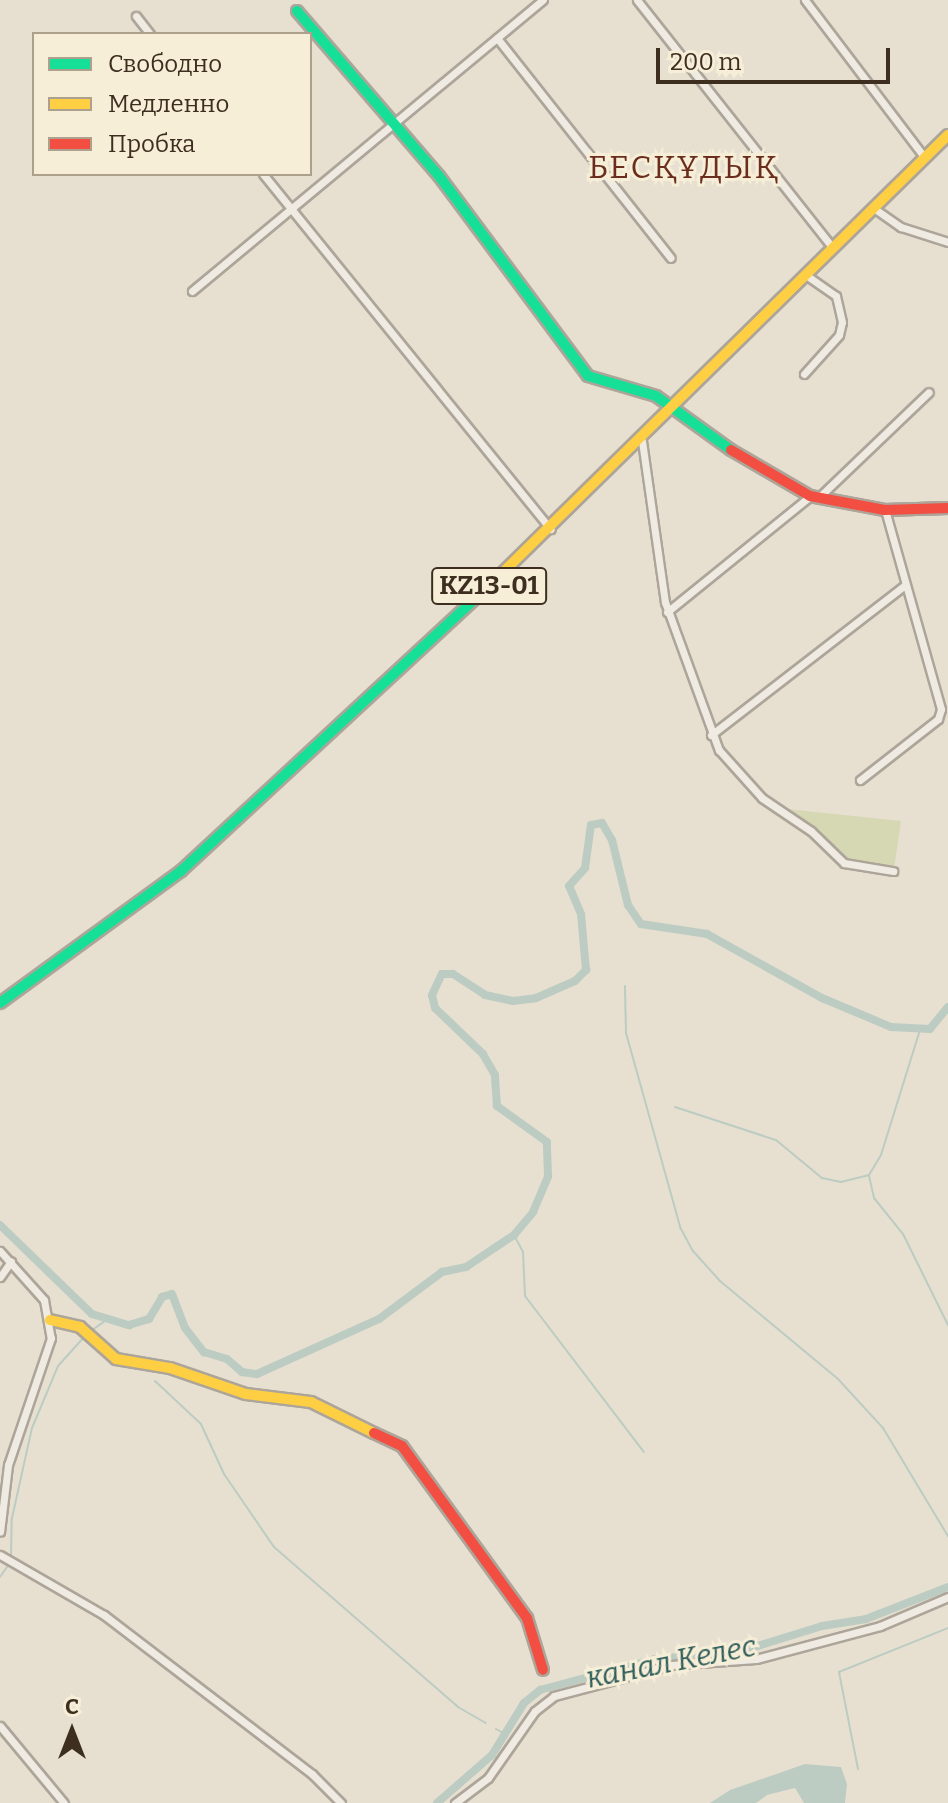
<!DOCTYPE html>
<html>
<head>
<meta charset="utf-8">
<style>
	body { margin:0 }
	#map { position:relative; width:948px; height:1803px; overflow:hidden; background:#e7e0d1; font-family:Bitter,serif }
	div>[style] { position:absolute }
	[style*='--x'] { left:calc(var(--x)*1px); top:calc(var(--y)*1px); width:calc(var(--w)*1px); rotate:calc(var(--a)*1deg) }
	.green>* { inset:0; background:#d6d7b3 }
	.water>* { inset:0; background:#bcccc2 }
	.stream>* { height:2px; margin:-1px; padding:0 1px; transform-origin:1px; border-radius:1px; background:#bcccc2 }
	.canal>* { height:8px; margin:-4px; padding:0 4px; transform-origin:4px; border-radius:4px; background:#bcccc2 }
	.roads { filter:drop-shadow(2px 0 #ada599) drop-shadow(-2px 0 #ada599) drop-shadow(0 2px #ada599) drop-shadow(0 -2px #ada599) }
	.street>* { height:7px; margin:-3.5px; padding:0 3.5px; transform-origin:3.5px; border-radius:3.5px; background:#efebe3 }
	.fast>* { height:10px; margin:-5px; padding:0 5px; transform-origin:5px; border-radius:5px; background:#16e098 }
	.slow>* { height:10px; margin:-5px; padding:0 5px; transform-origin:5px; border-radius:5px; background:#ffcf43 }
	.jam>* { height:10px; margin:-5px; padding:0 5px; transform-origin:5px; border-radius:5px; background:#f24e42 }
	span { translate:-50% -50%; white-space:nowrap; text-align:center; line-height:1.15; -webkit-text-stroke:6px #f7eed8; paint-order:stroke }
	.shield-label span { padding:2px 6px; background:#f7eed8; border:2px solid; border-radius:6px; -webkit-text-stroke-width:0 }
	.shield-label { font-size:26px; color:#3d2e20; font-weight:700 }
	.water-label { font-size:30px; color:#2f5d5a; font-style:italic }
	.quarter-label { font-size:32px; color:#6b2e1e; letter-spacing:2px }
	.legend { position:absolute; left:32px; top:32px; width:280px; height:144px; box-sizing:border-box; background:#f7eed8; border:2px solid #ada18e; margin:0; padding:10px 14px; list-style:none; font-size:24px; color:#3d2e20 }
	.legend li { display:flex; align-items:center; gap:16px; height:40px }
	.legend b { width:40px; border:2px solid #ada18e }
	.north { position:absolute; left:32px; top:1691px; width:80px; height:80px; -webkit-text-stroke:6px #f7eed8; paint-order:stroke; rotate:0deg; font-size:22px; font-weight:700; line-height:32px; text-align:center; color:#3d2e20 }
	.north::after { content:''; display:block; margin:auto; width:28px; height:36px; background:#3d2e20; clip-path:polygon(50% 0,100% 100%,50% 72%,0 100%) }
	.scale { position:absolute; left:656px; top:48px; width:234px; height:36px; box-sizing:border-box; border:4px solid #3d2e20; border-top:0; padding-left:10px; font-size:24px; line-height:28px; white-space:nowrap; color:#3d2e20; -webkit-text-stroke:6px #f7eed8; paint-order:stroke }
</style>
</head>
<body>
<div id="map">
	<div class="green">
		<i style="clip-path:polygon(787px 809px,901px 821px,894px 869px,840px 858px)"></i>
	</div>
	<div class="water">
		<i style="clip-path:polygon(805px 1764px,841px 1767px,847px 1784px,845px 1803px,804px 1803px,795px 1788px,767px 1795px,756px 1803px,710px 1803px,730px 1790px)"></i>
	</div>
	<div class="stream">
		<i style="--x:625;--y:986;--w:47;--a:88.8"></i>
		<i style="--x:626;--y:1033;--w:201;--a:74.4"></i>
		<i style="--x:680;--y:1227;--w:27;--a:62"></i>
		<i style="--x:693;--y:1251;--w:40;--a:48"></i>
		<i style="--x:720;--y:1281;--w:153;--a:39.7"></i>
		<i style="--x:838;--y:1379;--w:67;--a:47.4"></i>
		<i style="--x:883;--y:1428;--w:126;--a:59"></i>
		<i style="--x:675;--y:1107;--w:106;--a:18.1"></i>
		<i style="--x:776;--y:1140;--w:60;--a:39.6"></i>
		<i style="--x:822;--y:1178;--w:19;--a:12"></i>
		<i style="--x:841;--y:1182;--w:29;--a:-14"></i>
		<i style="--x:869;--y:1175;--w:23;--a:-59"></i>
		<i style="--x:881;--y:1155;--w:131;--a:-72.7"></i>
		<i style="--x:869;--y:1176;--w:23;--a:77"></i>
		<i style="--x:874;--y:1198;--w:46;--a:51.1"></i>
		<i style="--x:903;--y:1234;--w:102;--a:63.7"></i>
		<i style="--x:514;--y:1235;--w:19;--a:62"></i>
		<i style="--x:523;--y:1252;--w:44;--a:87.4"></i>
		<i style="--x:525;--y:1296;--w:196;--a:52.7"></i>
		<i style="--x:91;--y:1331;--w:19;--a:-36"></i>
		<i style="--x:155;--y:1381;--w:63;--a:43.1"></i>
		<i style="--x:201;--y:1424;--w:55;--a:65.3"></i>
		<i style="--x:224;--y:1474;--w:88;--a:55.6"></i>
		<i style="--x:274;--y:1547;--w:244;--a:41"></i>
		<i style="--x:458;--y:1707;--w:32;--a:30"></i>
		<i style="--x:11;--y:1557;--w:39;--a:-89"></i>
		<i style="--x:12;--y:1518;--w:92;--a:-77.5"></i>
		<i style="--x:32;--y:1428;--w:67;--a:-67.2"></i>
		<i style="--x:58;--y:1366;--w:38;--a:-48"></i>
		<i style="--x:0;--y:1577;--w:16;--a:-55"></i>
		<i style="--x:496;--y:1729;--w:10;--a:29"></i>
		<i style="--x:858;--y:1769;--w:99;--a:-101.1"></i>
		<i style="--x:839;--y:1672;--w:118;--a:-22"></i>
	</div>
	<div class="canal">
		<i style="--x:0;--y:1225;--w:128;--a:44.1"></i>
		<i style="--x:92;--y:1314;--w:39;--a:17"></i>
		<i style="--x:129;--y:1325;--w:21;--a:-17"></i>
		<i style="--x:149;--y:1319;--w:26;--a:-59"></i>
		<i style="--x:162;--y:1297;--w:10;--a:-17"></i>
		<i style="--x:172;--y:1294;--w:36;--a:69"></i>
		<i style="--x:185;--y:1328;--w:31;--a:52"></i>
		<i style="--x:204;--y:1352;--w:24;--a:17"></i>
		<i style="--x:227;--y:1359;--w:20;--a:41"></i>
		<i style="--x:242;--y:1372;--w:15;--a:8"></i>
		<i style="--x:257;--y:1374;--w:134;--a:-24.3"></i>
		<i style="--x:379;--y:1319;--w:79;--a:-36.7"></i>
		<i style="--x:442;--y:1272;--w:25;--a:-12"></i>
		<i style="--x:466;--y:1267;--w:58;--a:-33.7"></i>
		<i style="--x:514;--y:1235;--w:30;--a:-50"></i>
		<i style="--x:533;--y:1212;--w:39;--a:-67"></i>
		<i style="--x:548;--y:1176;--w:34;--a:-92"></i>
		<i style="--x:547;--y:1142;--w:62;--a:-144.2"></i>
		<i style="--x:497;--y:1106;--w:31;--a:-94"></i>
		<i style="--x:495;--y:1075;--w:24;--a:-120"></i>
		<i style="--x:483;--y:1054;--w:66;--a:-136.2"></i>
		<i style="--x:435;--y:1008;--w:13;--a:-103"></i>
		<i style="--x:432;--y:995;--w:23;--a:-65"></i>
		<i style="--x:442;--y:974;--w:11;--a:0"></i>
		<i style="--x:453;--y:974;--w:38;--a:33"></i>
		<i style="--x:485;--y:995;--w:29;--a:12"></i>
		<i style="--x:513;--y:1001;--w:23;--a:-7"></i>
		<i style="--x:536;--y:998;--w:43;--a:-23.6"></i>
		<i style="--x:575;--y:981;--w:16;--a:-45"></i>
		<i style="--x:586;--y:970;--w:56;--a:-95.1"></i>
		<i style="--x:581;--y:914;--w:30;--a:-113"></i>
		<i style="--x:569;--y:886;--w:24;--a:-48"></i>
		<i style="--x:585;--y:868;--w:43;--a:-82.1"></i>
		<i style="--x:591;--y:825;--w:11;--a:-10"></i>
		<i style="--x:602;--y:823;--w:20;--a:60"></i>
		<i style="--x:612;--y:840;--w:67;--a:76.2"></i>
		<i style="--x:628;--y:905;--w:23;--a:56"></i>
		<i style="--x:641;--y:924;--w:67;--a:8.6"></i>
		<i style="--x:707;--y:934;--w:132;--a:29.1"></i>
		<i style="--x:822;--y:998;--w:75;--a:22.8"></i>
		<i style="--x:891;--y:1027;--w:39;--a:3"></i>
		<i style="--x:930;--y:1029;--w:28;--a:-51"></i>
		<i style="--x:437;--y:1803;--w:73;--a:-41.1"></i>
		<i style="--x:492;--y:1755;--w:61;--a:-58.4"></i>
		<i style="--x:524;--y:1703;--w:21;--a:-39"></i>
		<i style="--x:540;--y:1690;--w:119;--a:-15.1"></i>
		<i style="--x:655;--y:1659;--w:83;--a:-4.8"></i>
		<i style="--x:738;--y:1652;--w:88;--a:-17.2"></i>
		<i style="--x:822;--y:1626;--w:45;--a:-9"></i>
		<i style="--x:866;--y:1619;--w:88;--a:-21.3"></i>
	</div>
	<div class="roads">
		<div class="street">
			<i style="--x:637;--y:0;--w:316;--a:51.7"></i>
			<i style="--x:805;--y:0;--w:197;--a:52.8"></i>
			<i style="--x:136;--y:16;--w:23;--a:52"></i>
			<i style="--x:497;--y:38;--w:280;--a:51.7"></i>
			<i style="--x:263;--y:174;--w:457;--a:51"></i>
			<i style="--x:875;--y:209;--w:32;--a:35"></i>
			<i style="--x:901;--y:227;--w:49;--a:17.7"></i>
			<i style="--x:192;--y:291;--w:456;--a:-39.7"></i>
			<i style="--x:804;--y:374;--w:52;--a:-48.1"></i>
			<i style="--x:839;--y:335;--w:13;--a:-77"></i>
			<i style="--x:842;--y:322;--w:27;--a:-103"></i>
			<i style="--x:836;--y:296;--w:37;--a:-145"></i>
			<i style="--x:642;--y:441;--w:163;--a:81.9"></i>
			<i style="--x:665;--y:602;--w:158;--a:70"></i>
			<i style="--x:719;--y:750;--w:64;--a:48.1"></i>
			<i style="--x:762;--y:798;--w:59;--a:34"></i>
			<i style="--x:811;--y:831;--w:46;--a:44.1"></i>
			<i style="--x:844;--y:863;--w:50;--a:9.3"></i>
			<i style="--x:818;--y:498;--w:153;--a:-43.7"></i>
			<i style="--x:667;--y:612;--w:184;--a:-39"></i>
			<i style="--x:711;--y:735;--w:244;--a:-37.7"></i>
			<i style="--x:860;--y:780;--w:99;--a:-38"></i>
			<i style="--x:938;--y:719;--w:10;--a:-73"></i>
			<i style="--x:941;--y:709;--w:207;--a:-105.7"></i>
			<i style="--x:0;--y:1251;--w:66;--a:48.1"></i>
			<i style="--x:44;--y:1300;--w:39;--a:80"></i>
			<i style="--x:51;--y:1338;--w:134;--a:108.7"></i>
			<i style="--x:8;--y:1465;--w:67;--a:96.8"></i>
			<i style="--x:0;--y:1277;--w:19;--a:-55"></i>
			<i style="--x:0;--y:1555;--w:120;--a:30"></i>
			<i style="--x:104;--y:1615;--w:262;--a:37.4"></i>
			<i style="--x:312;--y:1774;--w:41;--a:45"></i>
			<i style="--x:0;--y:1726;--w:100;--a:50.3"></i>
			<i style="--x:455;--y:1803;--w:41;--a:-37.1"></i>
			<i style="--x:488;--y:1778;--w:82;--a:-55"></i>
			<i style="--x:535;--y:1711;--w:24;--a:-38"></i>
			<i style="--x:554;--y:1696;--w:121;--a:-14.8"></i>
			<i style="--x:671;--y:1665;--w:85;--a:-4"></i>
			<i style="--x:756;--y:1659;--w:128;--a:-14.9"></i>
			<i style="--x:880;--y:1626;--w:74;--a:-23.1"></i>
		</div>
		<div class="fast">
			<i style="--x:297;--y:11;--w:218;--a:49.3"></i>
			<i style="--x:439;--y:176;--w:249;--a:53.3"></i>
			<i style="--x:588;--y:376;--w:71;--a:16.4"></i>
			<i style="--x:656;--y:396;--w:92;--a:35.8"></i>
			<i style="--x:0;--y:1003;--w:224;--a:-36.1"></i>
			<i style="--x:181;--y:871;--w:425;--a:-42.8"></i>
		</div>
		<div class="slow">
			<i style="--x:493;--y:582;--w:638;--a:-44.49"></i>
			<i style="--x:50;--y:1320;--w:31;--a:13"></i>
			<i style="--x:80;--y:1327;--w:48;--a:41.6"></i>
			<i style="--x:116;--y:1359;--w:55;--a:9.5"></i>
			<i style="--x:170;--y:1368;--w:80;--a:18.9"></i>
			<i style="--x:246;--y:1394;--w:65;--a:7"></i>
			<i style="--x:311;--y:1402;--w:70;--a:26.2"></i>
		</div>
		<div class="jam">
			<i style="--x:731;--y:450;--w:91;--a:30.2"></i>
			<i style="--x:810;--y:496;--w:76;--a:10.6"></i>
			<i style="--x:885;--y:510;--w:63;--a:-1.8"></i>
			<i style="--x:374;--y:1433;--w:31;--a:25"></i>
			<i style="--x:402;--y:1446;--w:213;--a:54"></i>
			<i style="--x:527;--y:1618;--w:54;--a:72.9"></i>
		</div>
	</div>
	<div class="shield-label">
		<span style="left:489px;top:586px">KZ13-01</span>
	</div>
	<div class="water-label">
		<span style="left:671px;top:1662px;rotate:-11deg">канал Келес</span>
	</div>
	<div class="quarter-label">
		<span style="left:684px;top:167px">БЕСҚҰДЫҚ</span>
	</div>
	<ul class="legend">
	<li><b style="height:10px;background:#16e098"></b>Свободно</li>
	<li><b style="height:10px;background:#ffcf43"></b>Медленно</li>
	<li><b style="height:10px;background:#f24e42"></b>Пробка</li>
	</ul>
	<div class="north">С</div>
	<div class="scale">200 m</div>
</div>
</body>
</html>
